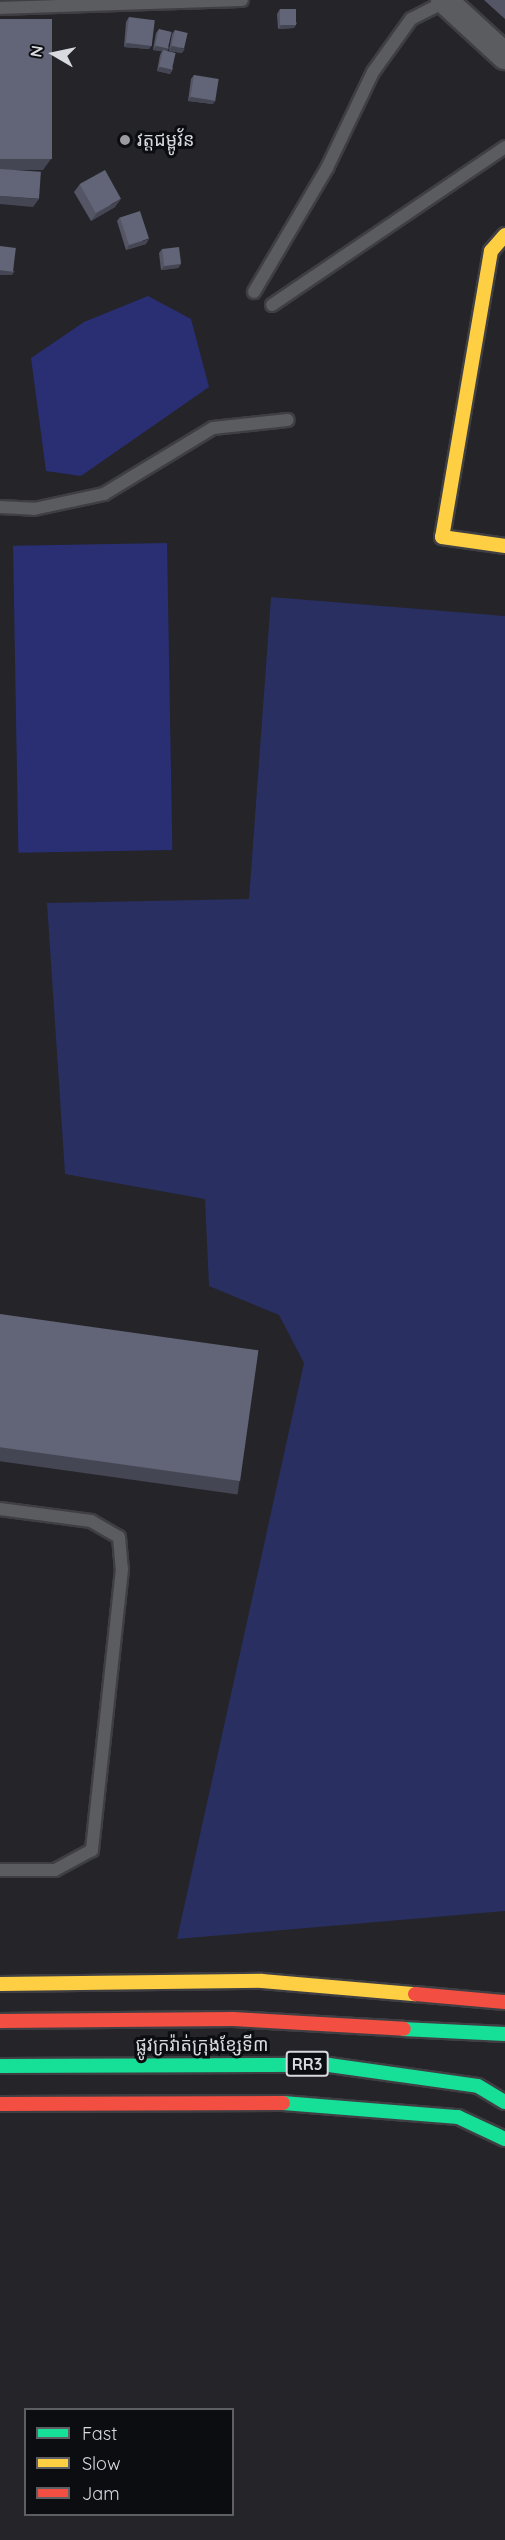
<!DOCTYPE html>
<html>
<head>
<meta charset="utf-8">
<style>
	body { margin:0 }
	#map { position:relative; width:505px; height:2540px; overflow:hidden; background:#242429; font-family:Quicksand,"Noto Sans Khmer",sans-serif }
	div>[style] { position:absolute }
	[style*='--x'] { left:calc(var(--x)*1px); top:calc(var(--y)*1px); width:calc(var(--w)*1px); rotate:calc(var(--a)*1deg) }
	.green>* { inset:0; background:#292f60 }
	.water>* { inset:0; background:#292f72; transform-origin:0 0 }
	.roads { filter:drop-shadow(2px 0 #3f3f43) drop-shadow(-2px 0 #3f3f43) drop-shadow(0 2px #3f3f43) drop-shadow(0 -2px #3f3f43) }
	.lane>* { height:12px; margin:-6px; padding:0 6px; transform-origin:6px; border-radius:6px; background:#5b5c60 }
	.street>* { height:26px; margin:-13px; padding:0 13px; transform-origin:13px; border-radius:13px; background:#5b5c60 }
	.fast>* { height:14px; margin:-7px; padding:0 7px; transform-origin:7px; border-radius:7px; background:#16e098 }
	.slow>* { height:14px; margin:-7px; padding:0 7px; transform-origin:7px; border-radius:7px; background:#ffcf43 }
	.jam>* { height:14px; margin:-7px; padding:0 7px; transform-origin:7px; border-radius:7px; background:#f24e42 }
	.wall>* { inset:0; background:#545666 }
	.shaded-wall>* { inset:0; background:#454653; transform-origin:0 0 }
	.building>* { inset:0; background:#626477; transform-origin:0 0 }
	.dots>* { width:16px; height:16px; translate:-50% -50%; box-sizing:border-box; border:3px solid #0c0d10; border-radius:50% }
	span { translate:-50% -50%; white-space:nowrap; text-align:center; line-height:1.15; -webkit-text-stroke:6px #0c0d10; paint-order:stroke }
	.shield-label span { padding:2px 4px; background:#0c0d10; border:2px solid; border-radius:4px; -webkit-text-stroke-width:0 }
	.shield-label { font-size:16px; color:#d9dae0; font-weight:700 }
	.poi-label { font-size:18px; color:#d9dae0 }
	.left { translate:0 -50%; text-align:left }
	.street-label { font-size:18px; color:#d9dae0 }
	.legend { position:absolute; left:24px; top:2408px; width:210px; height:108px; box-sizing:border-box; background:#0c0d10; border:2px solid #5e5f63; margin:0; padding:8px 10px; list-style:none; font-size:18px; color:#d9dae0 }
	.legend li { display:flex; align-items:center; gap:12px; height:30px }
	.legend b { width:30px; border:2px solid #5e5f63 }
	.north { position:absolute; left:24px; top:24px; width:60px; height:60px; -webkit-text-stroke:4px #0c0d10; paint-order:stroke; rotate:279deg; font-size:16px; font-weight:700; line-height:24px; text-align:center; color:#d9dae0 }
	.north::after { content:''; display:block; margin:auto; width:21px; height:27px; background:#d9dae0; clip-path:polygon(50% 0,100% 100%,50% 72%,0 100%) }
</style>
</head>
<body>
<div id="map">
	<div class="green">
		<i style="clip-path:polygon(271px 597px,505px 616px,505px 1911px,177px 1939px,304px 1363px,279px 1315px,209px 1286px,205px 1199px,65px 1174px,47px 903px,249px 899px)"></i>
	</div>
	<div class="water">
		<i style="clip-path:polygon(148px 296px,191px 319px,209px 387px,81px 476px,46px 471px,31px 358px,84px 322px)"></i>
		<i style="left:167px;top:543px;width:307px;height:154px;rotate:89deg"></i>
	</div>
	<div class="roads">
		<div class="lane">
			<i style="--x:0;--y:8;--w:242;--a:-1.9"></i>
			<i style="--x:254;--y:292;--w:144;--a:-59.5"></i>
			<i style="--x:327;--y:168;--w:106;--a:-64.4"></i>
			<i style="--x:373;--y:72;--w:65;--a:-54.4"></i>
			<i style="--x:411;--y:19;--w:35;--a:-27"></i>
			<i style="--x:272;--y:305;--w:282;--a:-34.1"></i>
			<i style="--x:0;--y:507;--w:34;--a:3"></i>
			<i style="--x:34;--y:509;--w:72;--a:-12.1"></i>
			<i style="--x:104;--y:494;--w:127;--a:-31.2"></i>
			<i style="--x:213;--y:428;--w:75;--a:-6.1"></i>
			<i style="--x:0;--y:1509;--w:92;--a:7.5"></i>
			<i style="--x:91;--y:1521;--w:32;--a:30"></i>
			<i style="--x:119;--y:1537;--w:32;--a:85"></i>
			<i style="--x:122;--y:1569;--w:283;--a:96.1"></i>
			<i style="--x:92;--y:1850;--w:42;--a:151.6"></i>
			<i style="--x:55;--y:1870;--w:55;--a:180"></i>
		</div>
		<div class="street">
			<i style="--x:444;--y:0;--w:83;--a:42.6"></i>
		</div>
		<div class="fast">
			<i style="--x:404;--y:2029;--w:101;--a:2.8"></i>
			<i style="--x:0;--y:2066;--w:329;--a:-0.2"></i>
			<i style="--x:329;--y:2065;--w:150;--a:8"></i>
			<i style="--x:478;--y:2086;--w:31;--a:31"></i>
			<i style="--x:283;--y:2103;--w:176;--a:4.6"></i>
			<i style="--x:458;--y:2117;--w:52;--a:25.1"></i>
		</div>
		<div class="slow">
			<i style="--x:505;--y:235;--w:21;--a:131"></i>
			<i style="--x:491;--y:251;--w:290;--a:99.7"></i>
			<i style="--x:442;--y:537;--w:64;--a:8.1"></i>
			<i style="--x:0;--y:1984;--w:262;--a:-0.7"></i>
			<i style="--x:262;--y:1981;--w:154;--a:4.9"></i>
		</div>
		<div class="jam">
			<i style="--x:415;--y:1994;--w:90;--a:5.1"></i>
			<i style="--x:0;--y:2021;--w:233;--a:-0.5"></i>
			<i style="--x:233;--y:2019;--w:171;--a:3.3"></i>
			<i style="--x:0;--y:2104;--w:283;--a:-0.2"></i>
		</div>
	</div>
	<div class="wall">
		<i style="clip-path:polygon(484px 0,505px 0,505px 19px)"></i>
		<i style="clip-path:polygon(280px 9px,297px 23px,294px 28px,278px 29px,277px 14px)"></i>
		<i style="clip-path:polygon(129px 17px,152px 45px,149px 49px,124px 47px,126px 22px)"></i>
		<i style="clip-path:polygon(159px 29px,169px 48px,167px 51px,173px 69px,170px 74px,157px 71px,160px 55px,162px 51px,153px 50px,156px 33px)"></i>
		<i style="clip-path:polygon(175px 30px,182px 53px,169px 51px,172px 34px)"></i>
		<i style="clip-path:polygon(194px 75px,213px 104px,188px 101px,191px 79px)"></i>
		<i style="clip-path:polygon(80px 184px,115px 207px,91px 221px,74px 192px)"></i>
		<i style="clip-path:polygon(120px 217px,146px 244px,126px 250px,117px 221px)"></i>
		<i style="clip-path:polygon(162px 249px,181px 264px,178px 268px,161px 270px,159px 253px)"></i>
	</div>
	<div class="shaded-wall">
		<i style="clip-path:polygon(297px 23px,294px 28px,278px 29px,281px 25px)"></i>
		<i style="clip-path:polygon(127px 43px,152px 45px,149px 49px,124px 47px)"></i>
		<i style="clip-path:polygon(156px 46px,169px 48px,166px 52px,153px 50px)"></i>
		<i style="clip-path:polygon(172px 46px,185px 49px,182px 53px,169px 51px)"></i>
		<i style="clip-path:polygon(160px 67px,173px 69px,170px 74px,157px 71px)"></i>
		<i style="clip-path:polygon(191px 97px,216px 100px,213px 104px,188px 101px)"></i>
		<i style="clip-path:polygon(0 159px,51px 159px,43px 170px,0 170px)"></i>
		<i style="clip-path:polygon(0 196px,39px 199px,33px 207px,0 204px)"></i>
		<i style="clip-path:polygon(121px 199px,115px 207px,91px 221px,97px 213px)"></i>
		<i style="clip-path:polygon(149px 239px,146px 244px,126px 250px,129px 245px)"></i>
		<i style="clip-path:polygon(181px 264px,178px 268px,161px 270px,164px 266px)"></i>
		<i style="clip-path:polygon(0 270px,15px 271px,12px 275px,0 275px)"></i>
		<i style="left:0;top:1446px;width:242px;height:15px;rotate:8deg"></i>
	</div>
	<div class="building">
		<i style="left:280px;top:9px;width:16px;height:16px"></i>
		<i style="left:129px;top:17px;width:26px;height:26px;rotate:7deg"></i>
		<i style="left:0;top:19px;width:52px;height:140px"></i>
		<i style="left:159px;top:29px;width:13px;height:17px;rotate:13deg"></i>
		<i style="left:175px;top:30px;width:13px;height:16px;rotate:13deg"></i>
		<i style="left:163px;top:50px;width:13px;height:17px;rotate:13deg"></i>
		<i style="left:194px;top:75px;width:25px;height:22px;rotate:9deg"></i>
		<i style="left:0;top:169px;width:41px;height:27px;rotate:4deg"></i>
		<i style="left:105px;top:170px;width:33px;height:29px;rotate:61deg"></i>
		<i style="left:140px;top:211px;width:29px;height:21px;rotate:72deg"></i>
		<i style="left:0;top:246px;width:16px;height:24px;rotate:7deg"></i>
		<i style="left:179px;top:247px;width:17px;height:17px;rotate:83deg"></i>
		<i style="left:0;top:1314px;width:261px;height:132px;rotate:8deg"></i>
	</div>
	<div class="dots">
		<i style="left:125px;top:140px;background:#9a9aa0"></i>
	</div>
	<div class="shield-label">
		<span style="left:307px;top:2064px">RR3</span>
	</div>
	<div class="poi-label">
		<span class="left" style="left:137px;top:140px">វត្តជម្ពូវ័ន</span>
	</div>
	<div class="street-label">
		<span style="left:202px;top:2045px">ផ្លូវក្រវ៉ាត់ក្រុងខ្សែទី៣</span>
	</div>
	<ul class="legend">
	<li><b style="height:8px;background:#16e098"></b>Fast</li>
	<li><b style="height:8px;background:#ffcf43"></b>Slow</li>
	<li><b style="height:8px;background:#f24e42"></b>Jam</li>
	</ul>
	<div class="north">N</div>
</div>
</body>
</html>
